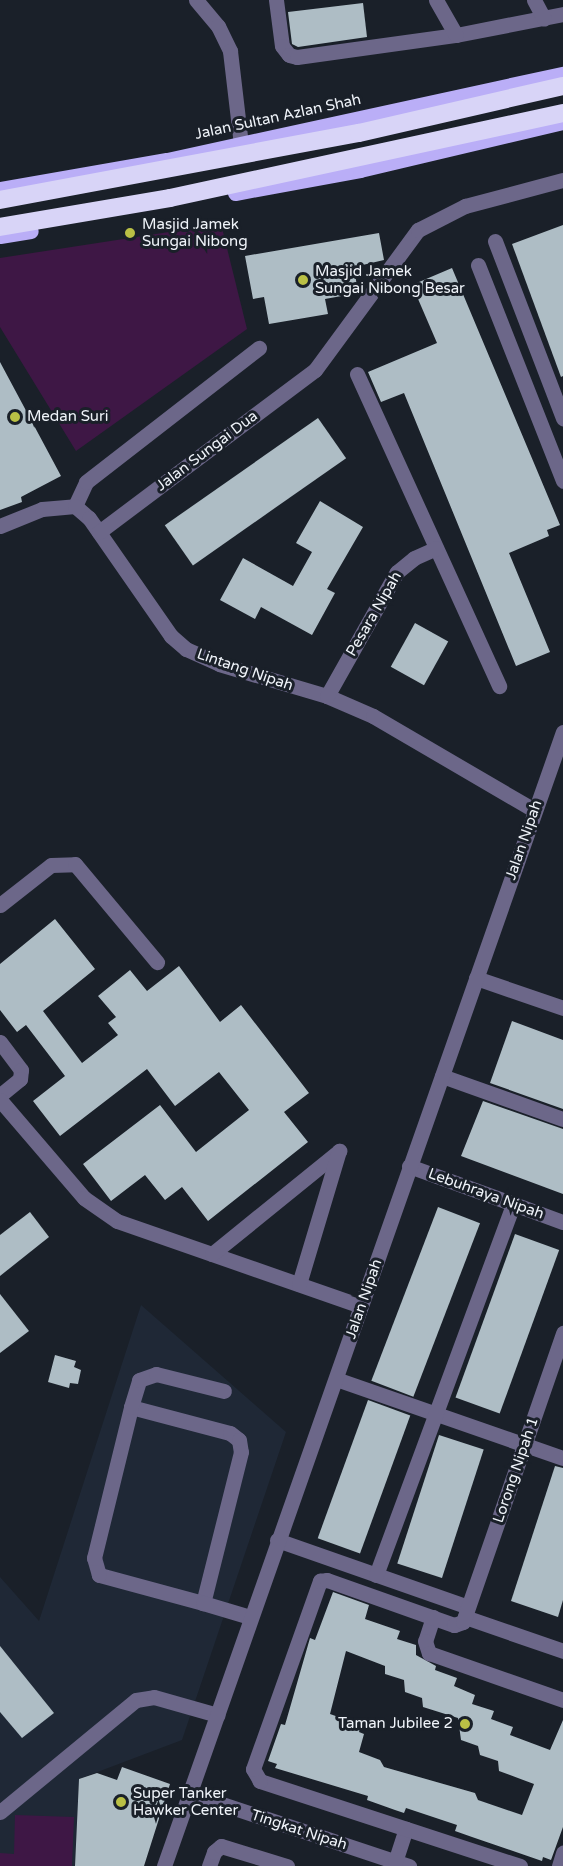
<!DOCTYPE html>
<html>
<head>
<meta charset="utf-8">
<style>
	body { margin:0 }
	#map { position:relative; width:563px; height:1866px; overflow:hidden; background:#1a2029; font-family:"Varela Round",sans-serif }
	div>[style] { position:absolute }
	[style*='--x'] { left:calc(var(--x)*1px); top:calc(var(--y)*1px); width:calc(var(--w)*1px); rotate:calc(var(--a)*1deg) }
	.built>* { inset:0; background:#1f2836 }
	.green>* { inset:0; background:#3e1745 }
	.building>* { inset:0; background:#aebdc5; transform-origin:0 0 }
	.minor>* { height:15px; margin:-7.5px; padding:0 7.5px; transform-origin:7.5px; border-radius:7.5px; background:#6c6789 }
	.major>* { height:15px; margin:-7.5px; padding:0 7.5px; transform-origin:7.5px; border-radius:7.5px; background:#baaef7 }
	.highway>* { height:18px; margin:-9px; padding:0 9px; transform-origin:9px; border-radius:9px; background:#d8d4f7 }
	.dots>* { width:16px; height:16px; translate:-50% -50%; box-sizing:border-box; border:3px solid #1a2029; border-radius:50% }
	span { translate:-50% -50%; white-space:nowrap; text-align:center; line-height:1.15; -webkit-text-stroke:6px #1a2029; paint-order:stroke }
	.street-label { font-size:15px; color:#eff3f9 }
	.poi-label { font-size:15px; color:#eff3f9 }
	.left { translate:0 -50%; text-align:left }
	.right { translate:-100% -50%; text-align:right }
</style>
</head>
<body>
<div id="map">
	<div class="built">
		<i style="clip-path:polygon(141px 1305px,286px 1432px,182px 1740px,79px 1779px,75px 1866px,0 1866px,0 1577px,39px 1621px)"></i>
	</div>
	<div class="green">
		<i style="clip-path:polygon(221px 224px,247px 329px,76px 451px,0 327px,0 258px)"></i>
		<i style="clip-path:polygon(15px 1815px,74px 1817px,72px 1866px,0 1866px,0 1853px,14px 1854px)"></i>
	</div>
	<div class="building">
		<i style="clip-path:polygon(363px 3px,367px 37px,298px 47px,292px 44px,288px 12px)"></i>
		<i style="clip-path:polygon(563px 225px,563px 376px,561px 377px,512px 244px)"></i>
		<i style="clip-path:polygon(379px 233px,384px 260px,354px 267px,358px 293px,325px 299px,328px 314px,269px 324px,264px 297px,253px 299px,245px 256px)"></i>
		<i style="clip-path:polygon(452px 268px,560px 525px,547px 530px,549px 536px,509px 553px,550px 652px,516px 666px,404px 393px,381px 402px,368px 372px,437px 343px,412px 285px)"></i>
		<i style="clip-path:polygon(0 362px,61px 476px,21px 497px,22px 502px,0 510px)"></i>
		<i style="left:318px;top:418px;width:49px;height:187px;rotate:55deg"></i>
		<i style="clip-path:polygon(320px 501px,363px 527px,327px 589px,335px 593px,312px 635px,261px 607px,255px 619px,220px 600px,243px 558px,293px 586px,312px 552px,296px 543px)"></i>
		<i style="left:415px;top:623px;width:38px;height:50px;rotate:29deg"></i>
		<i style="clip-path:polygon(55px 919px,95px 969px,43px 1011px,82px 1063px,118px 1035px,108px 1023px,116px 1017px,98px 996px,130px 970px,147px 991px,179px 966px,220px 1022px,241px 1005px,309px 1093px,284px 1112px,308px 1142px,208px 1221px,182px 1187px,165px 1200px,145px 1175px,111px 1201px,83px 1164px,160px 1105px,196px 1152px,249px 1110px,219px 1072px,175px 1106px,147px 1069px,60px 1136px,33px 1101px,65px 1076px,26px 1025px,17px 1032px,0 1010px,0 964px)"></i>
		<i style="clip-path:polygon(512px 1021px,563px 1040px,563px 1109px,490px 1083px)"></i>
		<i style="clip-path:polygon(483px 1101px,563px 1129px,563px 1194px,461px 1156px)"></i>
		<i style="left:438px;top:1207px;width:45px;height:186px;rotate:21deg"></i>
		<i style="clip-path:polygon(30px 1212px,49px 1237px,0 1276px,0 1235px)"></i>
		<i style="left:515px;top:1234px;width:47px;height:174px;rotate:20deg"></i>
		<i style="clip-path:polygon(0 1294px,29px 1331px,0 1353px)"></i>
		<i style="clip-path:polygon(55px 1355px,76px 1361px,74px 1367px,81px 1370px,78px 1384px,70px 1383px,69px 1388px,48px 1382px)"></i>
		<i style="left:368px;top:1400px;width:45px;height:147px;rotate:20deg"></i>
		<i style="left:439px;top:1435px;width:47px;height:135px;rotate:18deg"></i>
		<i style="clip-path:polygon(555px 1466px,563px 1468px,563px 1600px,558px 1617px,511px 1601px)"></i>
		<i style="clip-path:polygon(evenodd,333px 1592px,369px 1605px,365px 1619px,400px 1631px,397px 1639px,416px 1645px,416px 1655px,436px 1666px,435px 1670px,457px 1678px,454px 1686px,475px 1695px,472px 1704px,494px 1711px,491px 1719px,513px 1727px,510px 1735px,550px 1750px,563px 1720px,563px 1827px,551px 1860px,543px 1857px,542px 1861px,472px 1837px,455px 1831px,457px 1825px,406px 1808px,404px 1813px,395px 1810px,367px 1800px,368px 1796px,275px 1768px,277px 1764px,268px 1761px,281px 1724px,285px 1725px,310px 1638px,315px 1640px,333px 1592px,346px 1651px,385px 1666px,385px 1674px,404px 1680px,405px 1692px,422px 1698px,423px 1707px,458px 1718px,461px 1740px,478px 1746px,480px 1755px,498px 1761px,499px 1771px,534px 1784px,522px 1815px,478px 1800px,475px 1793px,384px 1767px,380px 1760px,359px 1752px,364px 1734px,359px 1732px,361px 1725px,330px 1714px,346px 1651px)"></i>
		<i style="clip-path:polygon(0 1646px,54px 1713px,22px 1738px,0 1712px)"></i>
		<i style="clip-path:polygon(122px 1767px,170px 1784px,144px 1866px,75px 1866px,79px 1779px,97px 1773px,117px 1780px)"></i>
	</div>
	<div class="minor">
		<i style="--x:196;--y:0;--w:34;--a:50"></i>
		<i style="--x:218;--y:26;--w:28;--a:64"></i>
		<i style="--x:230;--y:51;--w:94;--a:83.3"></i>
		<i style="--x:276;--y:0;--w:46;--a:82.6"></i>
		<i style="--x:282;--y:46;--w:11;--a:52"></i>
		<i style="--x:289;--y:55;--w:8;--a:14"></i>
		<i style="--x:297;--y:57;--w:161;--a:-7.9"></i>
		<i style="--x:456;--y:35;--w:109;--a:-11.1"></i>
		<i style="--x:436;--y:0;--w:40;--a:60.3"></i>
		<i style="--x:534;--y:0;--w:21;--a:62"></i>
		<i style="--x:495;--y:241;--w:190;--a:69"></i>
		<i style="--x:478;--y:265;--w:232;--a:68.5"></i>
		<i style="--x:357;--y:374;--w:343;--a:65.5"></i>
		<i style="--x:75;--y:506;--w:26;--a:-65"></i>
		<i style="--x:86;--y:482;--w:219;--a:-37.8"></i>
		<i style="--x:0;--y:526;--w:45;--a:-22"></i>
		<i style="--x:42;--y:509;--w:33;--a:-5"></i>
		<i style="--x:75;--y:506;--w:18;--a:41"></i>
		<i style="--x:89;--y:518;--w:144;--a:55.2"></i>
		<i style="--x:171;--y:636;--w:20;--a:41"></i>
		<i style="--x:186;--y:649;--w:36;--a:24"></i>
		<i style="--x:219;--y:664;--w:113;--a:16.5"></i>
		<i style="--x:327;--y:696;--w:50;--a:23.5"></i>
		<i style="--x:373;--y:716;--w:186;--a:30.3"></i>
		<i style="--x:99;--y:532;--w:270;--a:-36.9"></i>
		<i style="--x:315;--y:370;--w:174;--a:-53.7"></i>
		<i style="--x:418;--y:230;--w:53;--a:-27.1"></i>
		<i style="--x:465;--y:206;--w:101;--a:-14.9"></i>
		<i style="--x:327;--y:696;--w:142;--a:-60.6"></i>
		<i style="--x:397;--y:572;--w:22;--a:-39"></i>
		<i style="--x:414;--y:558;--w:24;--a:-24"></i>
		<i style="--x:0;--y:905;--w:65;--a:-38.1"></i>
		<i style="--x:51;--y:865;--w:24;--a:-2"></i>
		<i style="--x:75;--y:864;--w:128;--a:50.1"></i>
		<i style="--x:476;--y:978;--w:92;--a:19"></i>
		<i style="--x:0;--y:1042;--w:35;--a:53"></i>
		<i style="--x:21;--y:1070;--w:9;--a:96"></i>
		<i style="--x:20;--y:1079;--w:26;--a:141"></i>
		<i style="--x:442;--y:1076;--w:128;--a:19.6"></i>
		<i style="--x:0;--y:1100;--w:129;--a:49.4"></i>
		<i style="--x:84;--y:1198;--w:40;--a:34.9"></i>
		<i style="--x:117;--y:1221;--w:258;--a:19.2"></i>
		<i style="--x:409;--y:1166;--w:164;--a:20"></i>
		<i style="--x:212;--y:1254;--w:164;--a:-39"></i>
		<i style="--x:299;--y:1284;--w:139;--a:-73.3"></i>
		<i style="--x:336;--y:1379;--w:240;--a:19.2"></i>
		<i style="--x:131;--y:1407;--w:102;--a:14.7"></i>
		<i style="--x:230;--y:1433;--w:11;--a:38"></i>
		<i style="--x:239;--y:1440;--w:12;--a:81"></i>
		<i style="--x:241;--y:1452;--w:156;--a:104.1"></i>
		<i style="--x:203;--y:1603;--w:108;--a:-164.9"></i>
		<i style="--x:99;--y:1575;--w:18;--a:-106"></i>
		<i style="--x:94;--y:1558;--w:155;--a:-76.2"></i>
		<i style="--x:131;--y:1407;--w:28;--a:-73"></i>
		<i style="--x:139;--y:1380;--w:18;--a:-19"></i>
		<i style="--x:156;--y:1374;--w:70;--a:14"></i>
		<i style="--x:277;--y:1540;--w:202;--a:19.3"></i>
		<i style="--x:376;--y:1575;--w:395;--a:-69.7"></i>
		<i style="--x:203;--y:1603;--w:49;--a:16.6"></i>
		<i style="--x:433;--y:1617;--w:25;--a:108"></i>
		<i style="--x:425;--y:1641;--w:13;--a:72"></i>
		<i style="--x:429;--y:1653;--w:142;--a:19.3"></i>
		<i style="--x:465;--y:1617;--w:104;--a:19.1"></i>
		<i style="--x:189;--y:1793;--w:232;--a:18.4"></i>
		<i style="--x:0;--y:1812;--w:176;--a:-39.5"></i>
		<i style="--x:136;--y:1700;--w:18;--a:-9"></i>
		<i style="--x:154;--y:1697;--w:66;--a:15.9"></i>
		<i style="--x:395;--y:1862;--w:35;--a:-72"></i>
		<i style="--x:164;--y:1866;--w:1202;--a:-70.62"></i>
		<i style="--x:209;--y:1866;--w:15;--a:-70"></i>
		<i style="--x:214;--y:1852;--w:9;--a:-41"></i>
		<i style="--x:221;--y:1846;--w:69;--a:16.9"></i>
		<i style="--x:520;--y:1866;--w:274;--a:-161.9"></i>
		<i style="--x:260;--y:1781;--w:14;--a:-120"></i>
		<i style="--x:253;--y:1769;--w:200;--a:-70.4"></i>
		<i style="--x:320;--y:1581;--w:7;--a:-8"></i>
		<i style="--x:327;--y:1580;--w:135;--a:19.5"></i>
		<i style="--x:454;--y:1625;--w:9;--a:-18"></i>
		<i style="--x:463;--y:1622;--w:306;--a:-70.9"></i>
		<i style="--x:559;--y:1866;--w:14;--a:-73"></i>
	</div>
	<div class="major">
		<i style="--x:0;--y:189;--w:169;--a:-9.9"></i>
		<i style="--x:167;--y:160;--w:405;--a:-12.3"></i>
		<i style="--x:235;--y:193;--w:127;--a:-10.4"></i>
		<i style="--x:360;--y:170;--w:209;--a:-13.3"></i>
		<i style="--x:0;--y:236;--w:31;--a:-9"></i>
	</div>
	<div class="highway">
		<i style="--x:0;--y:200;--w:365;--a:-10.6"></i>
		<i style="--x:359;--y:133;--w:209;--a:-13"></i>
		<i style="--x:0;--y:227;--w:172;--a:-9.7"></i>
		<i style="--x:170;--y:198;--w:402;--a:-12.2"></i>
	</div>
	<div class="dots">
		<i style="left:130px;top:233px;background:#bac045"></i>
		<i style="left:303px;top:280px;background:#bac045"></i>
		<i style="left:15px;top:417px;background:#bac045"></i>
		<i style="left:465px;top:1724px;background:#bac045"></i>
		<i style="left:121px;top:1802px;background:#bac045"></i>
	</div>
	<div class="street-label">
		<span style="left:278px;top:117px;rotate:-12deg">Jalan Sultan Azlan Shah</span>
		<span style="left:207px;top:451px;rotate:-37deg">Jalan Sungai Dua</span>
		<span style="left:374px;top:614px;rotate:-60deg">Pesara Nipah</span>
		<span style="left:245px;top:670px;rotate:19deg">Lintang Nipah</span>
		<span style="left:524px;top:840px;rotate:-71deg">Jalan Nipah</span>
		<span style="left:486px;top:1194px;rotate:20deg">Lebuhraya Nipah</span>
		<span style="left:364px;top:1299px;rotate:-71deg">Jalan Nipah</span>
		<span style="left:516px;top:1470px;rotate:-71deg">Lorong Nipah 1</span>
		<span style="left:299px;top:1830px;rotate:18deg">Tingkat Nipah</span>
	</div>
	<div class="poi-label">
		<span class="left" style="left:142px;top:233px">Masjid Jamek<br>Sungai Nibong</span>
		<span class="left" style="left:315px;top:280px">Masjid Jamek<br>Sungai Nibong Besar</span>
		<span class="left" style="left:27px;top:417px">Medan Suri</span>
		<span class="right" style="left:453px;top:1724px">Taman Jubilee 2</span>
		<span class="left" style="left:133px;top:1802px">Super Tanker<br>Hawker Center</span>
	</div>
</div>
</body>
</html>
